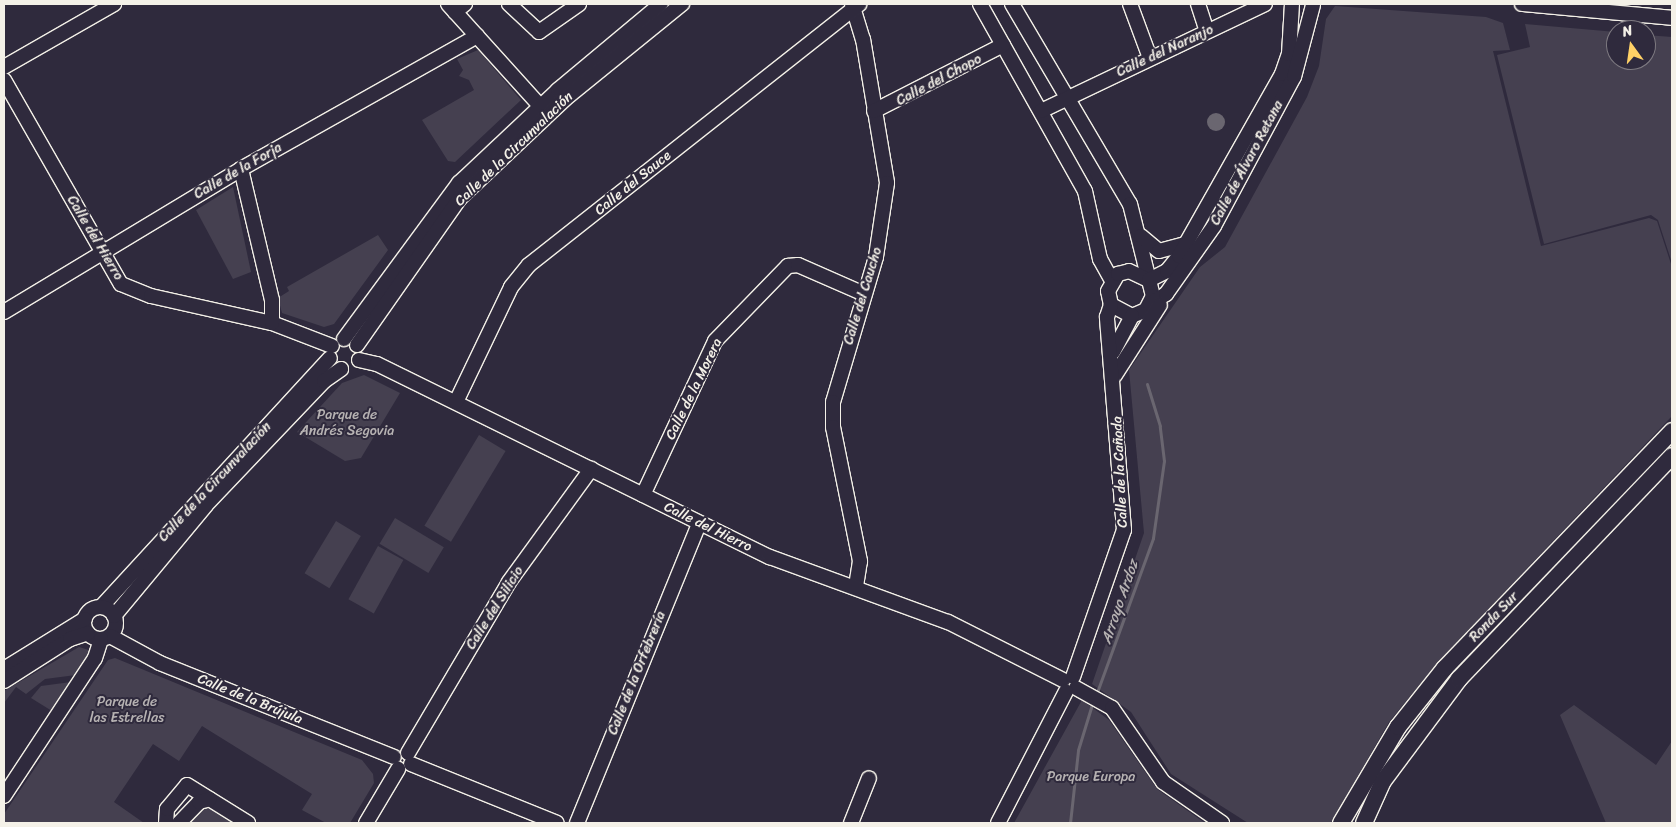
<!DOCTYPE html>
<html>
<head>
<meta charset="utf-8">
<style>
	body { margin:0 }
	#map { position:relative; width:1676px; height:827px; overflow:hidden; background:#2f2a3d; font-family:Sriracha,sans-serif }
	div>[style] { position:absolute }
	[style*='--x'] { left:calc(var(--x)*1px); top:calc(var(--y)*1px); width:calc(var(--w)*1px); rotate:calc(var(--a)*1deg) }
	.green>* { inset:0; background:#454050; transform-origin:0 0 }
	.water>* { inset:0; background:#6a6670 }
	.round { border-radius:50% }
	.stream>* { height:3px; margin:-1.5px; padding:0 1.5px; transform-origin:1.5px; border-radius:1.5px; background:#6a6670 }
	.roads { filter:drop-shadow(1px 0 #f4f1e8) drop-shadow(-1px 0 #f4f1e8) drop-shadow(0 1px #f4f1e8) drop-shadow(0 -1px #f4f1e8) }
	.minor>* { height:14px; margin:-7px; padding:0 7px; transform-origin:7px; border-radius:7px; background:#2f2a3d }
	.minor>.ring { margin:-7px; padding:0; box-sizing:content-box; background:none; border:14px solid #2f2a3d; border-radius:50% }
	.major>* { height:16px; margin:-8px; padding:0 8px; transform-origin:8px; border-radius:8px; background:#2f2a3d }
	span { translate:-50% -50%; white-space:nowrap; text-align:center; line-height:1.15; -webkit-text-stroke:4px #2f2a3d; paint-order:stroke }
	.street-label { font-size:14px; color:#f4f1e8 }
	.park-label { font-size:14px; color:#b7b3b3 }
	.water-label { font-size:15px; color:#b6b2b2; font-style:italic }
	.frame { position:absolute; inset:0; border:5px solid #f4f1e8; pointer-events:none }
	.north { position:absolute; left:1606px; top:20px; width:50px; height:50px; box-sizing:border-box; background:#2f2a3d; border:1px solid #7e7a81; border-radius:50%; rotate:346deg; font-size:14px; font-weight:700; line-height:20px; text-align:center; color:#f4f1e8 }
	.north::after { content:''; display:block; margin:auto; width:18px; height:22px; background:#ffd166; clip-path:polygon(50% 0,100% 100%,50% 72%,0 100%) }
</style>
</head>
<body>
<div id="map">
	<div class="green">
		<i style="clip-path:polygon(1335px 6px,1486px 17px,1503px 23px,1510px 50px,1493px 51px,1541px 246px,1649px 218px,1657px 221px,1672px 267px,1672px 416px,1438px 662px,1389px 722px,1331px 823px,1248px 823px,1171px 774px,1131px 712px,1092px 684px,1144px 533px,1129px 370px,1200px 267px,1225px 247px,1307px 97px,1319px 66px,1326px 19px)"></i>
		<i style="clip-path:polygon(1525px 24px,1616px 32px,1616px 60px,1646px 60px,1646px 35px,1672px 37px,1672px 263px,1658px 220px,1651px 215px,1544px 244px,1497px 55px,1530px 47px)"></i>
		<i style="clip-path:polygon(478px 50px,521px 100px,455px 162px,448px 161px,422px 120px,474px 90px,469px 80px,459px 76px,463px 70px,457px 59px)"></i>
		<i style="clip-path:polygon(233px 187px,251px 272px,233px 279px,196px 210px)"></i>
		<i style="clip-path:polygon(378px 235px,388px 250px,334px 324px,324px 327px,282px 313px,278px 298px,289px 291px,287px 287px)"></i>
		<i style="clip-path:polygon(364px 375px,400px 393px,361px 458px,345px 461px,297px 432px,342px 383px)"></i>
		<i style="left:479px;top:435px;width:31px;height:106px;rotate:31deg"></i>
		<i style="left:395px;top:518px;width:57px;height:30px;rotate:31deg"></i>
		<i style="left:336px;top:521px;width:29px;height:61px;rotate:31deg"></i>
		<i style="left:378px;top:546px;width:29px;height:61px;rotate:29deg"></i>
		<i style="clip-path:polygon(79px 647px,92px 651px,76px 675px,45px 679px,26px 694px,16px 687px,4px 703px,4px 691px)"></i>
		<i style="clip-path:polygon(115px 658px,362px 760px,373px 774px,374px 783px,350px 823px,326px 823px,302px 810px,312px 794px,202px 726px,179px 761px,153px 744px,114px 802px,144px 823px,4px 823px,4px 814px,108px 660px)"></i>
		<i style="clip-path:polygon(71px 682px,52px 711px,31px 698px,41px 686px)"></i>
		<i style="clip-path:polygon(1082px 700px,1109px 720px,1157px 789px,1205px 823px,1014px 823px)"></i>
		<i style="clip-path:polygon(1574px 705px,1656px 765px,1672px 741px,1672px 823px,1606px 823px,1560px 715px)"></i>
		<i style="clip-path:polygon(208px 802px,242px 823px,190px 823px)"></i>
	</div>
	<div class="water">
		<i class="round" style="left:1207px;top:113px;width:18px;height:18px"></i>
	</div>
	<div class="stream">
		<i style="--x:1096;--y:695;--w:167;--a:-70"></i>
		<i style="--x:1153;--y:538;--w:78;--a:-81.9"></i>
		<i style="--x:1164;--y:461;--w:35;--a:-97"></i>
		<i style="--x:1160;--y:426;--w:44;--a:-107.2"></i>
		<i style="--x:1070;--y:823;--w:73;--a:-83.7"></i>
		<i style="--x:1078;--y:750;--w:51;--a:-73"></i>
	</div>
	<div class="roads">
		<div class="minor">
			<i style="--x:448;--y:4;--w:139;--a:47.9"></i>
			<i style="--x:509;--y:4;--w:41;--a:43"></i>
			<i style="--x:539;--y:32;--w:49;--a:-35"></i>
			<i style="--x:852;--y:4;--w:37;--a:73"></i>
			<i style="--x:863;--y:39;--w:146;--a:80.5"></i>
			<i style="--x:887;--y:183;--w:75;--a:98.5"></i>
			<i style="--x:876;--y:257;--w:151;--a:106.5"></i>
			<i style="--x:833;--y:402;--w:25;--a:90"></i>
			<i style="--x:833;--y:427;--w:137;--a:78.6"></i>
			<i style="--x:860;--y:561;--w:26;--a:99"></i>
			<i style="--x:980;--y:4;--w:214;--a:60.7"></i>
			<i style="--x:1085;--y:191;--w:70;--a:77.6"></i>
			<i style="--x:1100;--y:259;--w:25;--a:61"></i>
			<i style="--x:1012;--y:4;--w:232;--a:59.5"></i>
			<i style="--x:1130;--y:204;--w:95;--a:76"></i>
			<i style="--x:1153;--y:296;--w:16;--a:117"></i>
			<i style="--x:1146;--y:310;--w:15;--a:157"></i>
			<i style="--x:1132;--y:316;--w:24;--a:-152"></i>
			<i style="--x:1111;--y:305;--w:14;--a:-102"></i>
			<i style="--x:1108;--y:291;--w:20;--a:-60"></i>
			<i style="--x:1118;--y:274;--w:11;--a:-15"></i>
			<i style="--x:1129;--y:271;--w:21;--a:25"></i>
			<i style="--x:1130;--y:4;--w:58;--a:69.7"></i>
			<i style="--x:1198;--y:4;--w:28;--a:72"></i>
			<i style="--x:1522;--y:4;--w:151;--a:5.3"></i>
			<i style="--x:455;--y:12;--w:13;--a:-39"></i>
			<i style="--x:4;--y:67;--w:127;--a:-29.8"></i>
			<i style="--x:4;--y:80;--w:235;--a:60.2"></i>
			<i style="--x:121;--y:284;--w:32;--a:22"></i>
			<i style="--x:151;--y:296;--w:124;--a:12.6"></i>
			<i style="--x:272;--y:323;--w:64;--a:21"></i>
			<i style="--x:874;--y:111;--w:145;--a:-27.1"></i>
			<i style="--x:1041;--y:111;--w:248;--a:-25.5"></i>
			<i style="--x:241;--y:169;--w:135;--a:76.7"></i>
			<i style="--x:272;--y:300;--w:23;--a:90"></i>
			<i style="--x:1141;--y:236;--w:23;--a:40"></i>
			<i style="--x:1159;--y:251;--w:27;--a:-15"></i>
			<i style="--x:1149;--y:280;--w:20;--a:-27"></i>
			<i style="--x:1167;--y:271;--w:19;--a:-51"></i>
			<i style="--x:1179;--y:256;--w:209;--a:-60.5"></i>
			<i style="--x:1282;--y:74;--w:21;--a:-71"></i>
			<i style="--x:1289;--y:54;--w:50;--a:-86.6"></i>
			<i style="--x:1150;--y:304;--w:19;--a:-32"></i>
			<i style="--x:1166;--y:294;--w:83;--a:-54.8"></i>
			<i style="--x:1214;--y:226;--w:169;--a:-61.8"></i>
			<i style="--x:1294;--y:77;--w:74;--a:-75.2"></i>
			<i style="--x:4;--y:312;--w:277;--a:-31.1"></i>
			<i style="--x:241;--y:169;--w:271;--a:-29.4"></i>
			<i style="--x:344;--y:339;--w:194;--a:-53.6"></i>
			<i style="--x:459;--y:183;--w:136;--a:-43.2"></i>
			<i style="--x:558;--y:90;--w:134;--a:-39.9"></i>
			<i style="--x:357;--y:345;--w:179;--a:-55"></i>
			<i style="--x:460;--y:198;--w:144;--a:-43.3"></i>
			<i style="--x:565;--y:99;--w:151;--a:-39.1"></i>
			<i style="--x:1113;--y:352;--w:41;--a:-62.2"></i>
			<i style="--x:359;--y:360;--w:18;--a:13"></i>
			<i style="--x:377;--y:364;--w:438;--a:26.2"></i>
			<i style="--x:770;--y:557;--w:189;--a:20.1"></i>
			<i style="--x:948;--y:622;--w:129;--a:26.8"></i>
			<i style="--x:1115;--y:375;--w:83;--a:-57.3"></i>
			<i style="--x:456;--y:402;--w:127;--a:-64.4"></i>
			<i style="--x:511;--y:287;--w:28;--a:-51"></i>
			<i style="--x:529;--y:265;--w:421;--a:-38.3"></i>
			<i style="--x:643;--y:495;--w:170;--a:-64.9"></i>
			<i style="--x:715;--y:341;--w:105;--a:-45.8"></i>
			<i style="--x:788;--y:266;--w:10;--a:-6"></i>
			<i style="--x:798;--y:265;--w:72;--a:23.7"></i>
			<i style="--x:101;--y:607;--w:338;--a:-47.4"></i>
			<i class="ring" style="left:84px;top:607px;width:18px;height:18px"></i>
			<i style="--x:114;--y:616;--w:144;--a:-50.3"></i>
			<i style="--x:206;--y:505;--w:171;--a:-46.4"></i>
			<i style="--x:324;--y:381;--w:21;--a:-35"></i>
			<i style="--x:110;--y:636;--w:57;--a:28.4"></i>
			<i style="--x:160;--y:663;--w:252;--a:21.9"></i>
			<i style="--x:4;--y:669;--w:95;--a:-31.7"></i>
			<i style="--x:1073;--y:677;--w:156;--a:-70.9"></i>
			<i style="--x:1124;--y:530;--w:214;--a:-94.6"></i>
			<i style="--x:1107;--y:317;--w:13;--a:-72"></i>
			<i style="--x:4;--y:681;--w:78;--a:-32.5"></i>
			<i style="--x:70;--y:639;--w:19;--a:-18"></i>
			<i style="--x:1076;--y:688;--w:41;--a:29.1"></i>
			<i style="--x:1112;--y:708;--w:90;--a:55.4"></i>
			<i style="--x:1163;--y:782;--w:72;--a:34.8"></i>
			<i style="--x:408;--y:753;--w:199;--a:-59.4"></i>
			<i style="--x:509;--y:582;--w:140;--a:-54"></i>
			<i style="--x:411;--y:764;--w:157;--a:22"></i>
			<i style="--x:4;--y:796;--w:165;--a:-56.6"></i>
			<i style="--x:95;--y:658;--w:20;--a:-72"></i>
			<i style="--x:166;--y:823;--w:14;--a:-86"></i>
			<i style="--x:167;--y:809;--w:31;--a:-50"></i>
			<i style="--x:187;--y:785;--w:72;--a:31.9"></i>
			<i style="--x:179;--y:823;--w:29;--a:-46"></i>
			<i style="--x:199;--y:802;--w:11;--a:-15"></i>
			<i style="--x:366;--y:823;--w:63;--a:-59.3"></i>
			<i style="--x:577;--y:823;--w:323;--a:-67.8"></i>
			<i style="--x:851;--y:823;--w:48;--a:-68.2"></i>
			<i style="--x:998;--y:823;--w:148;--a:-62.7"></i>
		</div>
		<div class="major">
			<i style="--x:1341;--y:823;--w:112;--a:-59.3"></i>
			<i style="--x:1398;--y:727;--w:75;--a:-51.5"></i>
			<i style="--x:1445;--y:668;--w:328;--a:-46.2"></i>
			<i style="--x:1364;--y:823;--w:46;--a:-65.7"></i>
			<i style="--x:1383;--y:781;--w:127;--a:-53.3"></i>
			<i style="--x:1459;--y:679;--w:308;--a:-46.3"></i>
		</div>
	</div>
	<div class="street-label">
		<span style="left:1165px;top:51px;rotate:-25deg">Calle del Naranjo</span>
		<span style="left:939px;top:80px;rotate:-28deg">Calle del Chopo</span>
		<span style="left:514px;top:149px;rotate:-44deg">Calle de la Circunvalación</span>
		<span style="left:1247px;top:163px;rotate:-62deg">Calle de Álvaro Retana</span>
		<span style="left:238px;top:171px;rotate:-30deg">Calle de la Forja</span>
		<span style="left:633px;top:183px;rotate:-39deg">Calle del Sauce</span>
		<span style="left:95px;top:238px;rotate:59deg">Calle del Hierro</span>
		<span style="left:863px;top:296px;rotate:-73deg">Calle del Caucho</span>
		<span style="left:694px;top:389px;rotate:-64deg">Calle de la Morera</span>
		<span style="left:1120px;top:472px;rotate:-93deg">Calle de la Cañada</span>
		<span style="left:215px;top:482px;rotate:-47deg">Calle de la Circunvalación</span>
		<span style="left:708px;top:527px;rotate:26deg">Calle del Hierro</span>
		<span style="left:495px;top:608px;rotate:-58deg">Calle del Silicio</span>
		<span style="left:1494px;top:617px;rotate:-46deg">Ronda Sur</span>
		<span style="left:637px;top:673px;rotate:-68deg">Calle de la Orfebrería</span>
		<span style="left:250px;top:699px;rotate:22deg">Calle de la Brújula</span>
	</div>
	<div class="park-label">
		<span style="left:347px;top:423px">Parque de<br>Andrés Segovia</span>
		<span style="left:127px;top:710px">Parque de<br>las Estrellas</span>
		<span style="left:1091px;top:777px">Parque Europa</span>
	</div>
	<div class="water-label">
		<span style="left:1120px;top:602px;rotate:-71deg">Arroyo Ardoz</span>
	</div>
	<div class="frame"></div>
	<div class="north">N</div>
</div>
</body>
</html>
